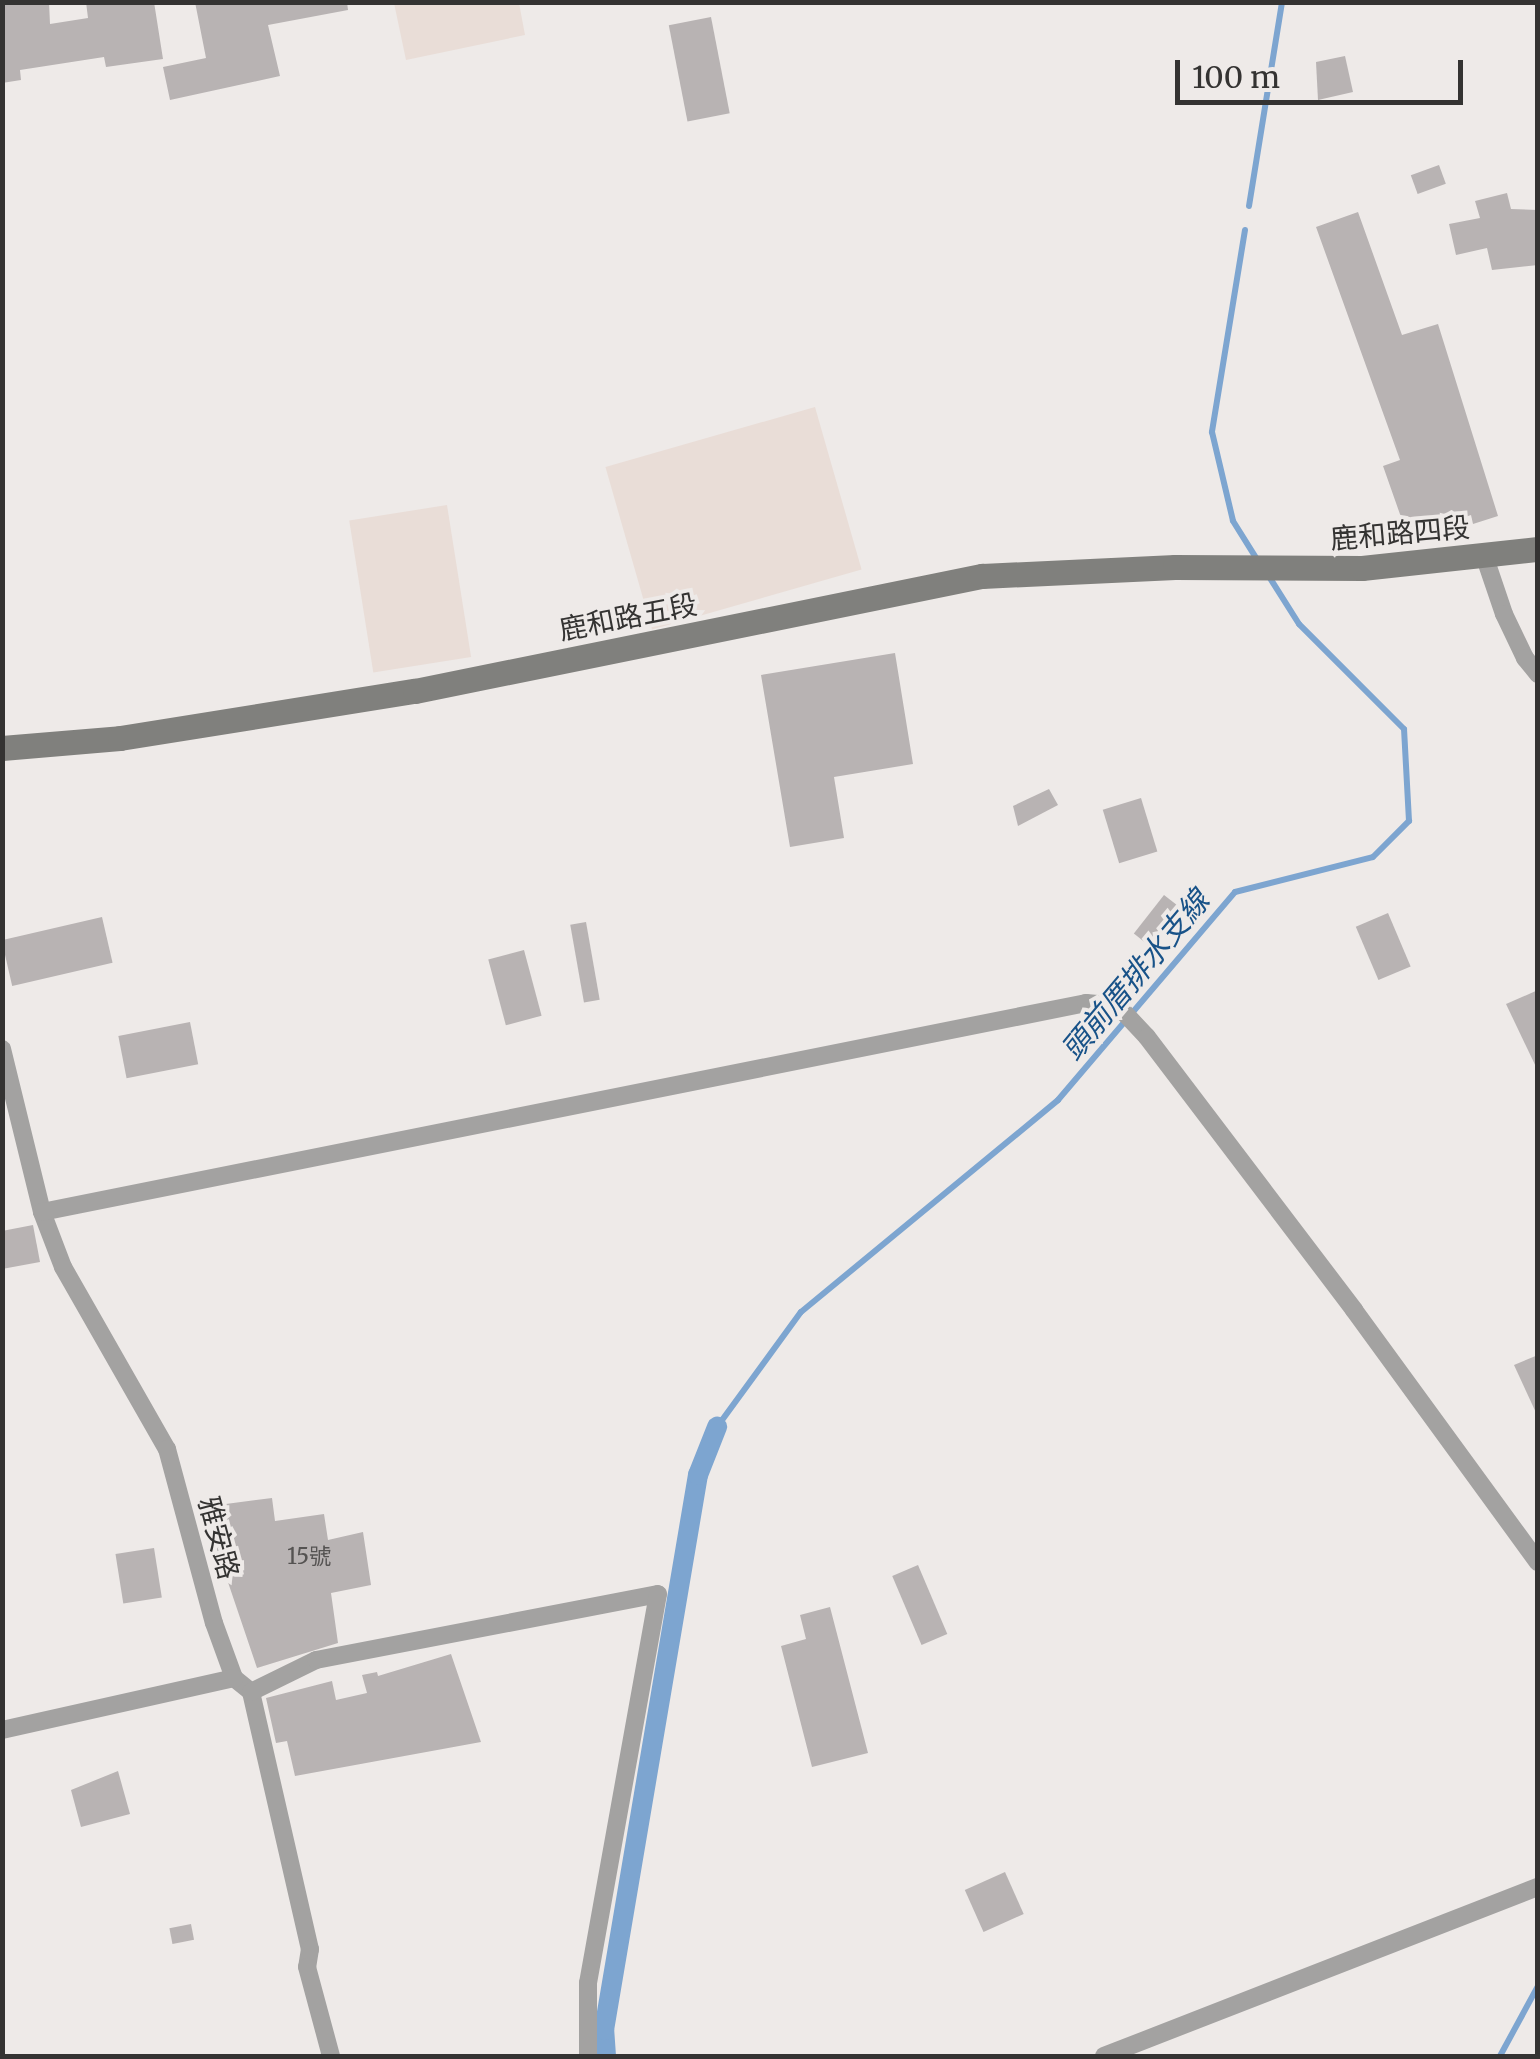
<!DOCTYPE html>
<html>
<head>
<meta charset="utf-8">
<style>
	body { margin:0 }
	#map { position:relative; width:1540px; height:2059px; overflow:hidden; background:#eeeae8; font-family:Merriweather,"Noto Sans TC",serif }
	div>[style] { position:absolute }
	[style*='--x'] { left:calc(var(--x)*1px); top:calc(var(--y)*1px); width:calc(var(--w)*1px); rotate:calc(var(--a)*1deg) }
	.built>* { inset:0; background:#e9ddd7; transform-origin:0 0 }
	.stream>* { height:6px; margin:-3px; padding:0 3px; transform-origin:3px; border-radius:3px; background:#7da5d0 }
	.canal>* { height:20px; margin:-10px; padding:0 10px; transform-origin:10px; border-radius:10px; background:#7da5d0 }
	.building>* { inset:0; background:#b8b3b3; transform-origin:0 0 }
	.minor>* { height:18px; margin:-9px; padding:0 9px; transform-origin:9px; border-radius:9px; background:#a3a2a1 }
	.secondary>* { height:25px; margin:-12.5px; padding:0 12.5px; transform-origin:12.5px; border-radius:12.5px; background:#80807d }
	span { translate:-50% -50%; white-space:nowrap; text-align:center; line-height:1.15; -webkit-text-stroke:8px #eeeae8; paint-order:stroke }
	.number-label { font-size:22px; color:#555352 }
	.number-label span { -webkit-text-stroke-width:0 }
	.street-label { font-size:28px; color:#343332 }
	.water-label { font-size:30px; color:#185288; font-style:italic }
	.frame { position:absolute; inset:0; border:5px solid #343332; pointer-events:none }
	.scale { position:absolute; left:1175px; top:60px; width:288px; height:45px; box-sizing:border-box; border:5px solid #343332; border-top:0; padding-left:12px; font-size:30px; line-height:35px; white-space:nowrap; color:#343332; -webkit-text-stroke:8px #eeeae8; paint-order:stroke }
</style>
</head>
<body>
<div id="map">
	<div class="built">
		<i style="clip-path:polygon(394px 3px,519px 3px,525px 35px,406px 60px)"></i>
		<i style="left:815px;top:407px;width:169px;height:218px;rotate:74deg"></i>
		<i style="left:447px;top:505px;width:154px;height:99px;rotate:81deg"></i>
	</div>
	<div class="stream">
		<i style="--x:1249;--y:206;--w:207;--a:-80.8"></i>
		<i style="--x:1245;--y:230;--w:205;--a:99.3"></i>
		<i style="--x:1212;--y:432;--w:91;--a:76.7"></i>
		<i style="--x:1233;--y:521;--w:47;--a:58"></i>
		<i style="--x:717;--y:1427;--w:142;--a:-53.9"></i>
		<i style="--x:801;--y:1312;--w:333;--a:-39.5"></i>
		<i style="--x:1058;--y:1100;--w:273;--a:-49.6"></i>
		<i style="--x:1235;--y:892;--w:142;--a:-14.2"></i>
		<i style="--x:1373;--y:857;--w:51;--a:-45"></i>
		<i style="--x:1409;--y:821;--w:92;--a:-93.1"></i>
		<i style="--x:1404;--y:729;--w:148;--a:-135"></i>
		<i style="--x:1299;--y:624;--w:58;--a:-122.3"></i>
		<i style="--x:1500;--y:2056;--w:80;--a:-61.5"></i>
	</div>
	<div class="canal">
		<i style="--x:606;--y:2056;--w:26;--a:-94"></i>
		<i style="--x:604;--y:2030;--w:563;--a:-80.39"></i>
		<i style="--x:698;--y:1475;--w:52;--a:-68.4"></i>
	</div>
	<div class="building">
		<i style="clip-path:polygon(2px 2px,49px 2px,50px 24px,88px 18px,86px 2px,154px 2px,163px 59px,106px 67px,104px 57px,20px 70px,21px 80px,2px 83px)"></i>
		<i style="clip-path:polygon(195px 2px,347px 2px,348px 10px,268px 25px,280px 76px,170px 100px,163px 67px,206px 58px)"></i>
		<i style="left:711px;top:17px;width:98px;height:43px;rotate:79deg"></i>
		<i style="clip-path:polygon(1345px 56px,1353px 92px,1318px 100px,1316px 62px)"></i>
		<i style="left:1439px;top:165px;width:20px;height:30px;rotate:70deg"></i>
		<i style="clip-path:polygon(1507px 193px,1511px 209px,1538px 210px,1538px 265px,1492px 270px,1487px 248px,1456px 255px,1449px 224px,1480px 218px,1475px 201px)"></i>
		<i style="clip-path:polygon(1358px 212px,1402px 335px,1438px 324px,1498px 516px,1473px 524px,1471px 515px,1408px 537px,1383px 466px,1400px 460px,1316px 227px)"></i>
		<i style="clip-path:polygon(895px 653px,913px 764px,834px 777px,844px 838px,790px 847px,761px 675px)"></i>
		<i style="clip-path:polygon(1049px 789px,1058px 805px,1018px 826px,1013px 806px)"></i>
		<i style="left:1141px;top:798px;width:56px;height:40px;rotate:73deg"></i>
		<i style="left:1164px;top:895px;width:18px;height:49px;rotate:38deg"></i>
		<i style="left:1388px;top:913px;width:58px;height:35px;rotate:67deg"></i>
		<i style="left:102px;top:917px;width:47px;height:103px;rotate:77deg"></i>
		<i style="left:586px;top:922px;width:79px;height:16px;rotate:80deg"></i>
		<i style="left:524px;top:950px;width:68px;height:37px;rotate:75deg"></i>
		<i style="clip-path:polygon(1538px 990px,1538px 1071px,1506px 1004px)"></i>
		<i style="left:190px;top:1022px;width:43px;height:73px;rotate:79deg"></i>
		<i style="clip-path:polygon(33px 1225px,40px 1262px,2px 1269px,2px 1231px)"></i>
		<i style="clip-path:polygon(1538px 1355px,1538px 1417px,1514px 1365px)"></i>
		<i style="clip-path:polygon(272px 1498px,275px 1521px,324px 1514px,328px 1540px,363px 1532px,371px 1585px,331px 1593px,338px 1643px,257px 1668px,211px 1532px,207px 1533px,203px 1507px)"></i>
		<i style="left:154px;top:1548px;width:50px;height:39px;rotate:81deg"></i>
		<i style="left:918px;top:1565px;width:75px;height:28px;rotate:67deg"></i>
		<i style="clip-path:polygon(830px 1607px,868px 1753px,812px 1767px,781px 1646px,806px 1639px,800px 1615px)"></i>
		<i style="clip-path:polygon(451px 1654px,481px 1742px,295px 1776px,287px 1741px,276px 1743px,266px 1698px,332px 1681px,336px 1700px,367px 1693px,362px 1675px,377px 1672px,378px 1676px)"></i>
		<i style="clip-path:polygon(118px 1771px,130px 1814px,81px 1827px,71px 1790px)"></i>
		<i style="left:1005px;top:1872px;width:46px;height:44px;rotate:66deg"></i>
		<i style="left:191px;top:1924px;width:16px;height:22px;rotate:79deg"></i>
	</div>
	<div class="minor">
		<i style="--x:1484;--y:555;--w:62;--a:71.3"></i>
		<i style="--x:1504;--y:614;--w:49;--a:64.5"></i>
		<i style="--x:1525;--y:658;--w:21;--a:51"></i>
		<i style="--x:2;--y:1049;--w:168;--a:76.2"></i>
		<i style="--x:42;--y:1212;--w:59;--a:69.1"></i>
		<i style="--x:63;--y:1267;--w:210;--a:60.3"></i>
		<i style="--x:167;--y:1449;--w:180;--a:74.9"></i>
		<i style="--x:214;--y:1623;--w:59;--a:70"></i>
		<i style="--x:234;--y:1678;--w:22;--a:39"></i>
		<i style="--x:251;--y:1692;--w:264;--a:77.1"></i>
		<i style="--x:310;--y:1949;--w:18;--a:99"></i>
		<i style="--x:307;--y:1967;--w:92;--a:74.9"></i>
		<i style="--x:42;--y:1212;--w:1065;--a:-11.32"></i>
		<i style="--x:1086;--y:1003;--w:32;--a:5"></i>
		<i style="--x:1118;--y:1006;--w:42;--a:46.9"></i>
		<i style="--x:1147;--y:1037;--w:343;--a:52.8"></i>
		<i style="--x:1354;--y:1310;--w:312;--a:53.9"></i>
		<i style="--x:251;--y:1692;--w:72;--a:-26.2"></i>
		<i style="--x:316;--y:1660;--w:348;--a:-10.9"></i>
		<i style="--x:658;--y:1594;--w:395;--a:100.2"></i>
		<i style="--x:588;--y:1983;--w:73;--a:90"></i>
		<i style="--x:2;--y:1730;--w:238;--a:-12.6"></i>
		<i style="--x:1104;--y:2056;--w:466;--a:-21.3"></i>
	</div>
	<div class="secondary">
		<i style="--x:2;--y:748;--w:118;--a:-4.8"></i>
		<i style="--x:120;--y:738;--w:299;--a:-9.1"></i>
		<i style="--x:415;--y:691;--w:579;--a:-11.47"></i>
		<i style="--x:982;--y:576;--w:193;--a:-2.7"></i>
		<i style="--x:1175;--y:567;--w:187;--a:0.3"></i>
		<i style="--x:1362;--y:568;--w:177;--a:-6.2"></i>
	</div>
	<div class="number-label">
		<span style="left:309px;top:1557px">15號</span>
	</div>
	<div class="street-label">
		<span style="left:1400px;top:533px;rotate:-5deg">鹿和路四段</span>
		<span style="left:628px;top:617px;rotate:-11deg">鹿和路五段</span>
		<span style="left:219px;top:1538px;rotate:75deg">雅安路</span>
	</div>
	<div class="water-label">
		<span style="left:1135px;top:975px;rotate:-50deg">頭前厝排水支線</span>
	</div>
	<div class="frame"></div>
	<div class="scale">100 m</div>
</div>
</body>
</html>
